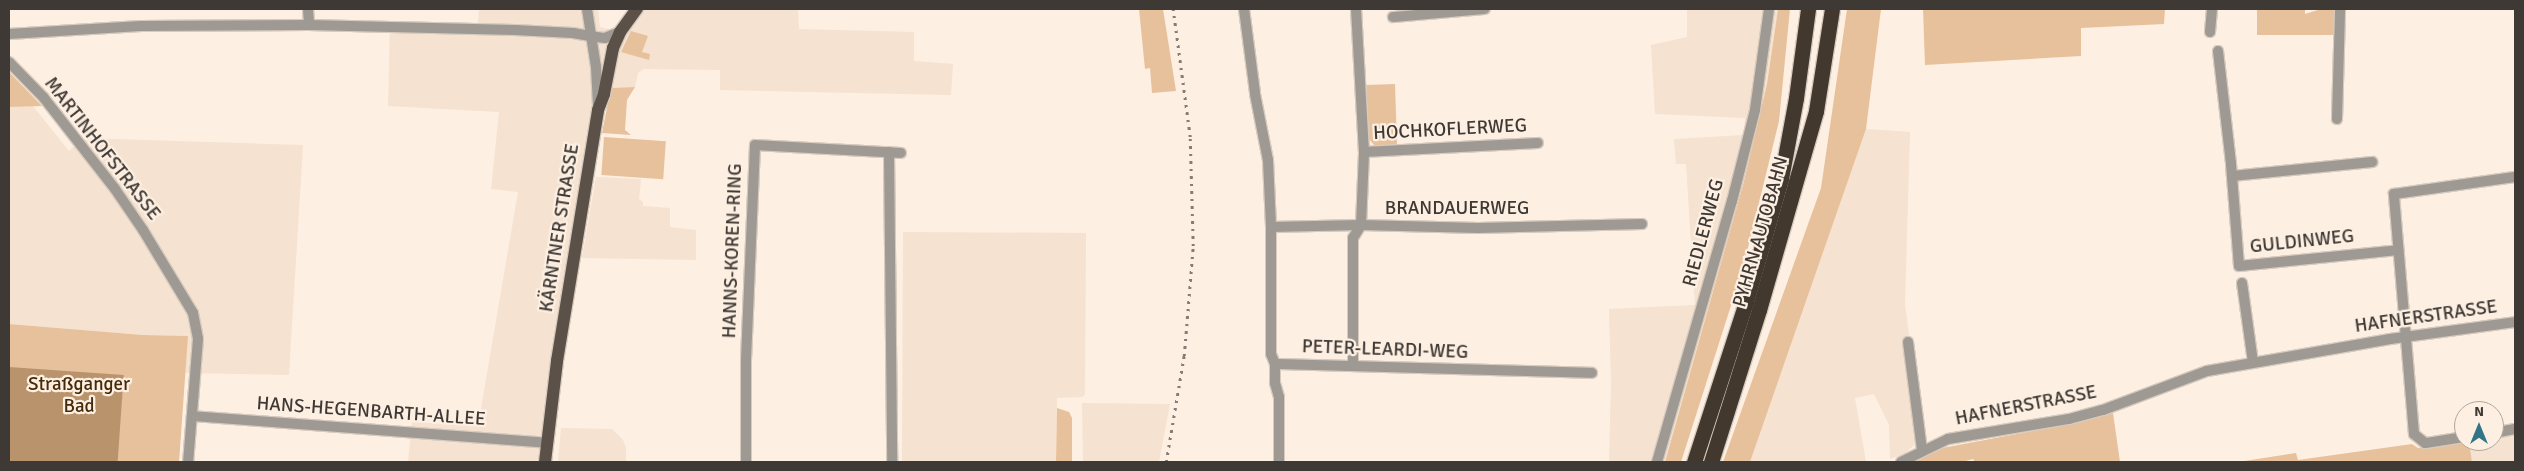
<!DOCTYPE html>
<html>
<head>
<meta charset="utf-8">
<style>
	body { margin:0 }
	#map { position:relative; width:2524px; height:471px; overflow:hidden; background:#fdefe2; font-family:Signika,sans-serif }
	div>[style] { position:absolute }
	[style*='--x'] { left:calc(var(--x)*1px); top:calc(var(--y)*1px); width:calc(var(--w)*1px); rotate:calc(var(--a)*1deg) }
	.built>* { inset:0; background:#f5e2d0 }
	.green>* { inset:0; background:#e7c19b; transform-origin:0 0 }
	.water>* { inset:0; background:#b9936c; transform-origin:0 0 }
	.roads { filter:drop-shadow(1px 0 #d7cbbf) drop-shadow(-1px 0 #d7cbbf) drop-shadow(0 1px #d7cbbf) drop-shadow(0 -1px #d7cbbf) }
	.minor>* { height:10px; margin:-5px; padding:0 5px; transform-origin:5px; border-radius:5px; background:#9e9993 }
	.tertiary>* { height:10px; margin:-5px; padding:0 5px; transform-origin:5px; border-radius:5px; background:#9e9993 }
	.primary>* { height:12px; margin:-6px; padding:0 6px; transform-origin:6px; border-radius:6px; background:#5b5148 }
	.motorway>* { height:15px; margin:-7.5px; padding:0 7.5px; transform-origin:7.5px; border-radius:7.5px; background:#43382e }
	.rail>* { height:2.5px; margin-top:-1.25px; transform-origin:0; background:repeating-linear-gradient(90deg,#857d75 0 2.5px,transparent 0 7.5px) }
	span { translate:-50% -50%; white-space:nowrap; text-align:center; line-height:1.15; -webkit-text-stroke:4.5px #fdefe2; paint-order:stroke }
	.street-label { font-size:19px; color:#3e3934 }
	.park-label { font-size:19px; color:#462b0b }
	.frame { position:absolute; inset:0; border:10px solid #3e3934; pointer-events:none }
	.north { position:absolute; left:2454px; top:401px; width:50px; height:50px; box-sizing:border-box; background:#fdefe2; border:1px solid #b1a69c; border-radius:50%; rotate:0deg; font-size:14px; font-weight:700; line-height:20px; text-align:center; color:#3e3934 }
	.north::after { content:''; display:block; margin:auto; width:18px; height:22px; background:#327586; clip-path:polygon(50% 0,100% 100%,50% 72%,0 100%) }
</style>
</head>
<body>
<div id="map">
	<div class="built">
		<i style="clip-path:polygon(479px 9px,598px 9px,600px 27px,620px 32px,637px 9px,798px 9px,799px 29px,914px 32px,914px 61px,953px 64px,951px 95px,720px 90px,720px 70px,644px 69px,638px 73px,635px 87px,611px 88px,607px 108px,598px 110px,545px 462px,408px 462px,412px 422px,478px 426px,518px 192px,491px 189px,499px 112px,388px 106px,390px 21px,478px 23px)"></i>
		<i style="clip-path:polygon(1687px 9px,1778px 9px,1767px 84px,1743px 185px,1665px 462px,1609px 462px,1611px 383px,1609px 309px,1695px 305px,1686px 164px,1676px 164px,1674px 139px,1744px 135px,1745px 118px,1655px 114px,1651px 45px,1687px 37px)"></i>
		<i style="clip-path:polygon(33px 106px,69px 151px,83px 138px,303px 145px,289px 375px,185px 373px,187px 336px,143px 335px,9px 324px,9px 107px)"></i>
		<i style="clip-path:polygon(1866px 129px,1910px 132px,1905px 305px,1916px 384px,1920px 440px,1904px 454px,1890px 459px,1889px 425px,1874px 394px,1855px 398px,1866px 462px,1750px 462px)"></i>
		<i style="clip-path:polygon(596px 177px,641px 179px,639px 199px,643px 202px,643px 206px,670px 208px,670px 227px,696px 230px,696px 260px,582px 258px)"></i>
		<i style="clip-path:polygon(903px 232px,1086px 233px,1085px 394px,1082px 397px,1057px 398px,1056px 462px,902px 462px)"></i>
		<i style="clip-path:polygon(1082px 403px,1170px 404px,1159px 462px,1083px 462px)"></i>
		<i style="clip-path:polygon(561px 428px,612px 429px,623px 440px,626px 448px,626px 462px,558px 462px)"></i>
		<i style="clip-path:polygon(2515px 433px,2515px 462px,2472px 462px,2469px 441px,2494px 441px,2494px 436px)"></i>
	</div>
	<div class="green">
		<i style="clip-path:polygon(1139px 9px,1163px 9px,1176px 91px,1152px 93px,1150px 68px,1145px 69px)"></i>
		<i style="clip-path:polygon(1778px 9px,1790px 9px,1779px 121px,1743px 268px,1681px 462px,1665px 462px,1743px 185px,1767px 84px)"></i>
		<i style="clip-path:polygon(1847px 9px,1881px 9px,1866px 129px,1750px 462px,1723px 462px,1821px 188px)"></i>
		<i style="clip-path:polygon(1923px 9px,2165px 9px,2164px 24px,2081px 28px,2081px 56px,1925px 65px)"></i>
		<i style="clip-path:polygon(2257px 9px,2305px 9px,2305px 14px,2321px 9px,2335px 9px,2334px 35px,2257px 35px)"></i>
		<i style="clip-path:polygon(631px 31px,648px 36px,642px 52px,650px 54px,649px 60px,621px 52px)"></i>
		<i style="clip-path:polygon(9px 72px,42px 106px,9px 107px)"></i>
		<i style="clip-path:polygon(1395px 84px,1397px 145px,1374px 145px,1369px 139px,1366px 85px)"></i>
		<i style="clip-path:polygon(635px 87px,627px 100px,625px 130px,631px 135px,602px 133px,611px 88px)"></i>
		<i style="left:604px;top:137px;width:62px;height:38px;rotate:4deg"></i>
		<i style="clip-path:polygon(9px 324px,143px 335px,188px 336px,179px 462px,9px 462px)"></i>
		<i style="clip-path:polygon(1057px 408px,1069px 412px,1072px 418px,1072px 462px,1056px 462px)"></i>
		<i style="clip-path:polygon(2113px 413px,2120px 462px,1975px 462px,1973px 459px,1962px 462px,1914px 462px,1937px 449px,2081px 422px)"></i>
		<i style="clip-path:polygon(2464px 441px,2469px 441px,2472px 462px,2238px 462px,2296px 453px,2298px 460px,2412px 444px,2418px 448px)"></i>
	</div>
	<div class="water">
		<i style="left:9px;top:367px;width:115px;height:95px;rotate:4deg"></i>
	</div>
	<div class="roads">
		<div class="minor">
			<i style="--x:308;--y:9;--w:16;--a:86"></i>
			<i style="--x:1244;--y:9;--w:84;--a:82.5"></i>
			<i style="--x:1393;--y:17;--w:92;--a:-5"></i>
			<i style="--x:2210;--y:32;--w:23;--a:-85"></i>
			<i style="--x:9;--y:34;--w:132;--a:-3.5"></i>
			<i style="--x:141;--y:26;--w:168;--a:-0.3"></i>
			<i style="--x:309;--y:25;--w:206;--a:1.4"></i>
			<i style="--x:515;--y:30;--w:58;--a:3"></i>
			<i style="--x:573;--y:33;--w:17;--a:10"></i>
			<i style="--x:2218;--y:51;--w:114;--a:83.4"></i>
			<i style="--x:2231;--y:164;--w:102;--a:85.5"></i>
			<i style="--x:2239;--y:266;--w:160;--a:-5.7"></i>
			<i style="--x:9;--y:62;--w:50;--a:45.8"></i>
			<i style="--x:44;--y:98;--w:115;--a:52"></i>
			<i style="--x:115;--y:189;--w:50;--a:55.7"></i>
			<i style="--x:143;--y:230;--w:97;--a:58.9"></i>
			<i style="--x:193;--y:313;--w:26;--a:79"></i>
			<i style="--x:198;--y:339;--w:123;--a:94.6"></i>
			<i style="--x:1255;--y:94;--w:67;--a:78.9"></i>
			<i style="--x:1268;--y:160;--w:67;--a:87.4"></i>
			<i style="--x:1271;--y:227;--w:90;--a:-1.3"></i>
			<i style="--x:1361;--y:225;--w:117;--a:1.5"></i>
			<i style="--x:1478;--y:228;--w:164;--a:-1.4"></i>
			<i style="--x:2337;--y:119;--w:110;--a:-88.4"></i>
			<i style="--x:889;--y:152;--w:310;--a:89.4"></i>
			<i style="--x:1364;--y:152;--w:174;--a:-3"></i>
			<i style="--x:2232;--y:176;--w:141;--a:-5.7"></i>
			<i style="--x:1271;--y:227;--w:127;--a:90"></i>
			<i style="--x:1271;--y:354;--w:11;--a:68"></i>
			<i style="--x:2242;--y:283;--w:80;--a:82.1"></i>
			<i style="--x:1908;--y:342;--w:109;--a:82.6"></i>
			<i style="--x:1353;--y:365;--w:127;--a:-90"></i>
			<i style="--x:1353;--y:238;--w:15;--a:-58"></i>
			<i style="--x:1361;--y:225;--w:73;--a:-87.6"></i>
			<i style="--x:1364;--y:152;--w:143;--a:-93.2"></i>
			<i style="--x:192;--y:416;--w:357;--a:4.3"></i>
			<i style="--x:2494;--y:433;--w:21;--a:-11"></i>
			<i style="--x:2464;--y:437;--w:39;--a:171"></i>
			<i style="--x:2425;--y:443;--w:14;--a:-141"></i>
			<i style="--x:2414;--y:434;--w:241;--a:-94.8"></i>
			<i style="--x:2394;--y:194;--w:122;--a:-8"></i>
			<i style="--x:746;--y:462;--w:102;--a:-90"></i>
			<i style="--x:746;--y:360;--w:215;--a:-87.6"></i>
			<i style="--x:755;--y:145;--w:146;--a:3.1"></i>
			<i style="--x:1279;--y:462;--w:65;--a:-90"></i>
			<i style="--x:1279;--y:397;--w:15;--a:-106"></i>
			<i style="--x:1275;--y:383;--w:19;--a:-90"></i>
			<i style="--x:1275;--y:364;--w:317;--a:1.6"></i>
			<i style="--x:1657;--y:462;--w:272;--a:-74"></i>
			<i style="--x:1732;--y:201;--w:94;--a:-75.8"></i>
			<i style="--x:1755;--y:110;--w:102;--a:-82.1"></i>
			<i style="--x:1901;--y:462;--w:52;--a:-26.1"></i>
			<i style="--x:1948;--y:439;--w:123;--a:-9.4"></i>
			<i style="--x:2069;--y:419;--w:35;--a:-15"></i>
			<i style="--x:2103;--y:410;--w:111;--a:-20.6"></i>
			<i style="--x:2207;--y:371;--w:186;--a:-9.9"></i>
			<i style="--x:2390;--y:339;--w:126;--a:-7.7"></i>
		</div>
		<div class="tertiary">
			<i style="--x:587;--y:9;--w:59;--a:81.2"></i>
			<i style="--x:596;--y:67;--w:39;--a:87"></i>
			<i style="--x:590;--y:36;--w:15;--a:8"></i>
			<i style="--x:605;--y:38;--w:16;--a:-22"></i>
		</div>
		<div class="primary">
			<i style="--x:545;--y:462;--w:102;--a:-83.2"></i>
			<i style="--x:557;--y:361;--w:254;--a:-80.7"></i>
			<i style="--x:598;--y:110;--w:17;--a:-69"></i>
			<i style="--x:604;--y:94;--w:47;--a:-78.9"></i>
			<i style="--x:613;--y:48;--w:17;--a:-66"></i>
			<i style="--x:620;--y:32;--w:29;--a:-54"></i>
		</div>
		<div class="motorway">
			<i style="--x:1694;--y:462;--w:168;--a:-72"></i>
			<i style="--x:1746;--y:302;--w:128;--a:-74.1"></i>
			<i style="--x:1781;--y:179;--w:82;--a:-79.5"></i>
			<i style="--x:1796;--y:98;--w:90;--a:-82.3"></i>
			<i style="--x:1711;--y:462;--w:159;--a:-72.5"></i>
			<i style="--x:1759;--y:310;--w:207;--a:-74"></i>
			<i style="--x:1816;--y:111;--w:103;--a:-81.1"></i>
		</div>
	</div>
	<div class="rail">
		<i style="--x:1166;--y:462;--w:108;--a:-80.4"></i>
		<i style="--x:1184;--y:356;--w:110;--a:-85.3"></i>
		<i style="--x:1193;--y:246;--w:109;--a:-91.6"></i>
		<i style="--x:1190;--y:137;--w:129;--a:-97.6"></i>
	</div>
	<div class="street-label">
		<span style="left:1450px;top:130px;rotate:-3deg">HOCHKOFLERWEG</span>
		<span style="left:102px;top:149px;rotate:52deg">MARTINHOFSTRASSE</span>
		<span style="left:1457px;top:209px">BRANDAUERWEG</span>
		<span style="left:560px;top:228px;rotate:-81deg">KÄRNTNER STRASSE</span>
		<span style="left:1761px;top:232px;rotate:-74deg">PYHRN AUTOBAHN</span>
		<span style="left:1704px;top:233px;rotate:-75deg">RIEDLERWEG</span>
		<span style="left:2302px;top:242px;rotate:-6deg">GULDINWEG</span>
		<span style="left:733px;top:251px;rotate:-88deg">HANNS-KOREN-RING</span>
		<span style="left:2426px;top:317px;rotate:-8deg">HAFNERSTRASSE</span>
		<span style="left:1385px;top:350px;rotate:2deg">PETER-LEARDI-WEG</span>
		<span style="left:2026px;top:406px;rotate:-11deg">HAFNERSTRASSE</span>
		<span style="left:371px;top:412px;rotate:4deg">HANS-HEGENBARTH-ALLEE</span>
	</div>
	<div class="park-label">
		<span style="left:79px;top:396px">Straßganger<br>Bad</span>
	</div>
	<div class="frame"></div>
	<div class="north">N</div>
</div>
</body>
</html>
